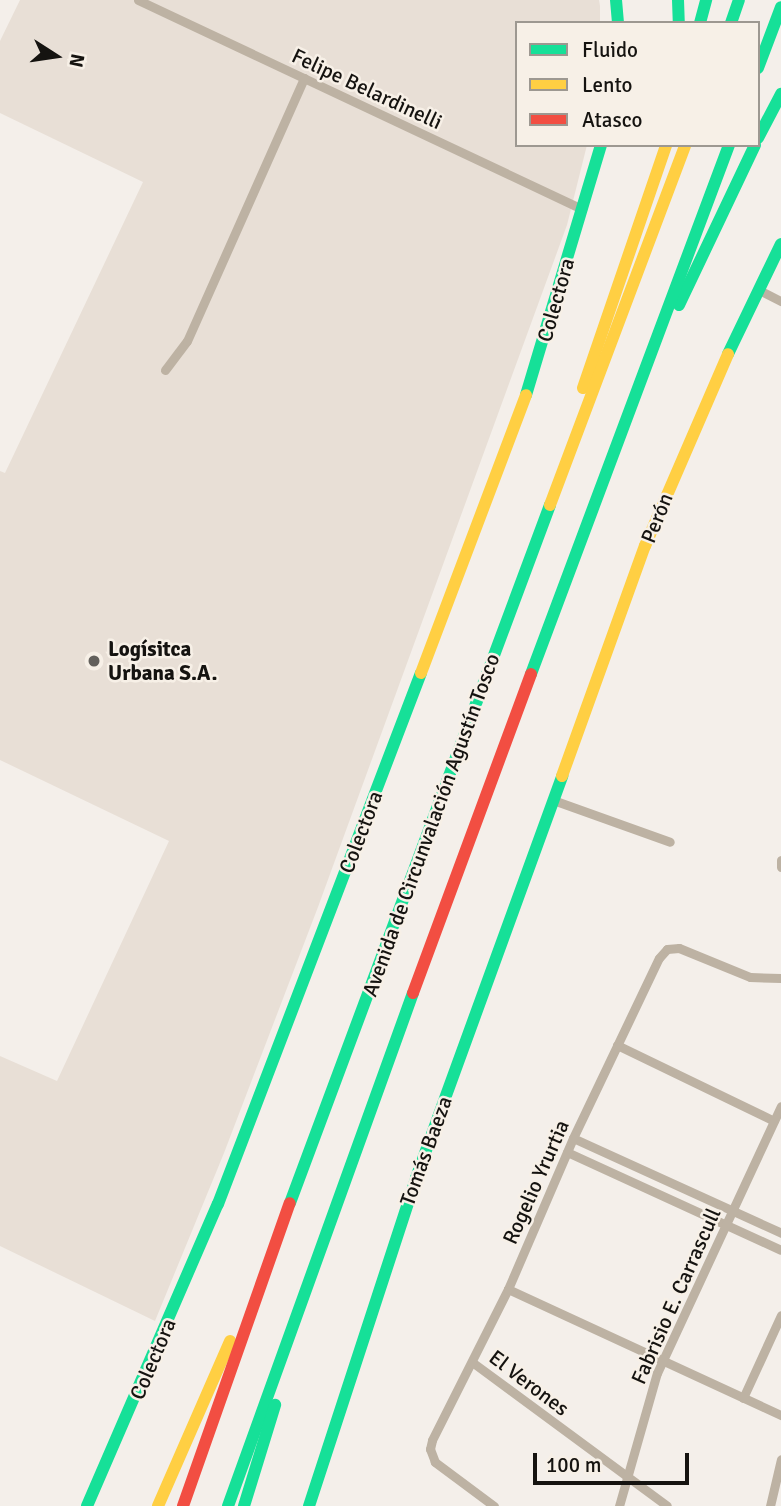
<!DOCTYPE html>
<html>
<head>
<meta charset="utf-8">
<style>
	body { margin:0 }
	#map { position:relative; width:781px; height:1506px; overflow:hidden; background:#f4efea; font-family:Signika,sans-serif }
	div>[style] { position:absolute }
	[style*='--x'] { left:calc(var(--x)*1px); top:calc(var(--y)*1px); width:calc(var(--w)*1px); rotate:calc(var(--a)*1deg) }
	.built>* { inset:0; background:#e8dfd6 }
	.street>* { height:9px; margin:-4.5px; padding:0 4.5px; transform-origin:4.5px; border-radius:4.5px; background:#bdb2a3 }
	.fast>* { height:12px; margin:-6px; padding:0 6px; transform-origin:6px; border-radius:6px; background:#16e098 }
	.slow>* { height:12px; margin:-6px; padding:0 6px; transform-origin:6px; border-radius:6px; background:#ffcf43 }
	.jam>* { height:12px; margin:-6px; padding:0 6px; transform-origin:6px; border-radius:6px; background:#f24e42 }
	.dots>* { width:19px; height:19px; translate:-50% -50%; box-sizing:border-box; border:4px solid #f7f0e7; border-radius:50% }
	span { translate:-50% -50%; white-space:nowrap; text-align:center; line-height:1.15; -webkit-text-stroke:5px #f7f0e7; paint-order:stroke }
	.street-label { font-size:21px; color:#151310 }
	.poi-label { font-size:21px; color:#151310; font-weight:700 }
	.left { translate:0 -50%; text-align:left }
	.legend { position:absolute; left:515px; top:21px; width:245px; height:126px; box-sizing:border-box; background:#f7f0e7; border:2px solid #9d9891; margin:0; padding:9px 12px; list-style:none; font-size:21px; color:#151310 }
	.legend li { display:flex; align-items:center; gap:14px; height:35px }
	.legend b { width:35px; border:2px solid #9d9891 }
	.north { position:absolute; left:21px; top:21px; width:70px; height:70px; -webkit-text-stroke:5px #f7f0e7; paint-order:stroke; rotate:102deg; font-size:19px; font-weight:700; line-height:28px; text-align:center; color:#151310 }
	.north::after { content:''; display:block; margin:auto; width:24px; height:32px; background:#151310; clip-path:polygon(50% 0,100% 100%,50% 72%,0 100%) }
	.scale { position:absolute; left:533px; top:1453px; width:156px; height:32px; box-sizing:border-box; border:4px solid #151310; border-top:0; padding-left:9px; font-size:21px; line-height:24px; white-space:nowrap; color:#151310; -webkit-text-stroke:5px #f7f0e7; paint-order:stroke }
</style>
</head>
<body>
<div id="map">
	<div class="built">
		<i style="clip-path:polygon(20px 0,599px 0,600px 6px,600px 23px,517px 23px,517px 145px,587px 145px,567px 225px,318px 907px,224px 1153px,155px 1321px,0 1246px,0 1056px,57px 1081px,169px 841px,0 760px,0 471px,5px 473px,143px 182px,0 113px,0 41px)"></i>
	</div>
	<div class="street">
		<i style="--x:138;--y:0;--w:491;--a:25.2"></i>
		<i style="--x:759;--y:290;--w:25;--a:27"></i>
		<i style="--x:165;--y:370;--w:36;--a:-53"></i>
		<i style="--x:187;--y:341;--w:288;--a:-66"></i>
		<i style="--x:553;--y:800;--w:124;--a:19.7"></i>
		<i style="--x:781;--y:860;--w:7;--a:90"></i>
		<i style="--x:617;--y:1045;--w:174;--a:25.8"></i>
		<i style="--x:573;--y:1138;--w:229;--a:24.5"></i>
		<i style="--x:567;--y:1152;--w:235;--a:24.6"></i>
		<i style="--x:508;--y:1289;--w:301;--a:24.8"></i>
		<i style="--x:472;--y:1362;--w:242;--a:36.4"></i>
		<i style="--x:743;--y:1398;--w:91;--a:-65.4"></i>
		<i style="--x:494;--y:1506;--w:74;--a:-143.3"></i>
		<i style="--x:435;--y:1462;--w:14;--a:-111"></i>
		<i style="--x:430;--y:1449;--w:9;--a:-77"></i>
		<i style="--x:432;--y:1440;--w:169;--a:-63.3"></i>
		<i style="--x:508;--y:1289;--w:164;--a:-66.7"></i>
		<i style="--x:573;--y:1138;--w:199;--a:-64.5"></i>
		<i style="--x:659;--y:958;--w:12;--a:-48"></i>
		<i style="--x:667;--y:949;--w:12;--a:-5"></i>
		<i style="--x:679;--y:948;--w:77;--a:22.2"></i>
		<i style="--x:750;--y:977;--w:31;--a:2"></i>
		<i style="--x:619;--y:1506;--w:138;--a:-74.1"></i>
		<i style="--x:657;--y:1373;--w:294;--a:-65.1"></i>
		<i style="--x:770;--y:1506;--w:48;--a:-76.8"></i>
	</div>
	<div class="fast">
		<i style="--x:616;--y:0;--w:23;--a:85"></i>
		<i style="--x:678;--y:0;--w:23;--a:88"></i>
		<i style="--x:700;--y:23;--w:24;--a:-75"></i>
		<i style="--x:731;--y:23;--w:24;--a:-71"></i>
		<i style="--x:758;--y:68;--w:65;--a:-69.3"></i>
		<i style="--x:758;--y:138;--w:50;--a:-62.4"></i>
		<i style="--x:679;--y:305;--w:177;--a:-64.6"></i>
		<i style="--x:728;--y:354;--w:122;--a:-64.3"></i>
		<i style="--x:526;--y:395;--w:261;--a:-73.3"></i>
		<i style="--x:531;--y:674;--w:565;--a:-69.48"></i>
		<i style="--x:290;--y:1203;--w:745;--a:-69.57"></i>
		<i style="--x:87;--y:1506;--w:329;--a:-66.6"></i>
		<i style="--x:218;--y:1204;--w:568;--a:-69.08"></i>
		<i style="--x:228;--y:1506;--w:545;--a:-70.17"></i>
		<i style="--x:244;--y:1506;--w:106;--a:-72.9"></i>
		<i style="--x:309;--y:1506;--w:345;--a:-71.9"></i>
		<i style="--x:416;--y:1178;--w:428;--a:-70"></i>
	</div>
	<div class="slow">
		<i style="--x:583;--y:388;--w:257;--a:-71.1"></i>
		<i style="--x:550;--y:505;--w:384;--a:-69.4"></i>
		<i style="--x:421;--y:673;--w:297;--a:-69.3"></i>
		<i style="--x:562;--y:776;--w:245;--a:-70.2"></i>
		<i style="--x:645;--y:546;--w:209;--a:-66.6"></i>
		<i style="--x:158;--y:1506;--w:180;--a:-66.4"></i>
	</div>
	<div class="jam">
		<i style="--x:413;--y:993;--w:340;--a:-69.7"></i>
		<i style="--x:183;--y:1506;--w:321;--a:-70.6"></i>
	</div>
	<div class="dots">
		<i style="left:94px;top:661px;background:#63605c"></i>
	</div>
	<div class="street-label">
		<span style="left:367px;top:89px;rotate:25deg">Felipe Belardinelli</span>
		<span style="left:556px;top:300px;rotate:-74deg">Colectora</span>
		<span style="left:657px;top:518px;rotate:-68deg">Perón</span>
		<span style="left:431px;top:825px;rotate:-70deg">Avenida de Circunvalación Agustín Tosco</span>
		<span style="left:361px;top:832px;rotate:-69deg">Colectora</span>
		<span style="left:426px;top:1151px;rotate:-70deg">Tomás Baeza</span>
		<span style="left:536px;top:1182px;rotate:-66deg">Rogelio Yrurtia</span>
		<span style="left:676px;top:1296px;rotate:-66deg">Fabrisio E. Carrascull</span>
		<span style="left:153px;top:1359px;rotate:-67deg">Colectora</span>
		<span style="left:529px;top:1383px;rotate:37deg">El Verones</span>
	</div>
	<div class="poi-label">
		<span class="left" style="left:108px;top:661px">Logísitca<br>Urbana S.A.</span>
	</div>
	<ul class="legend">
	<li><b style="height:9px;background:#16e098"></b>Fluido</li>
	<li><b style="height:9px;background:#ffcf43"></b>Lento</li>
	<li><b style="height:9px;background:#f24e42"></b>Atasco</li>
	</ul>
	<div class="north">N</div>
	<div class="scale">100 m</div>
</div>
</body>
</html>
